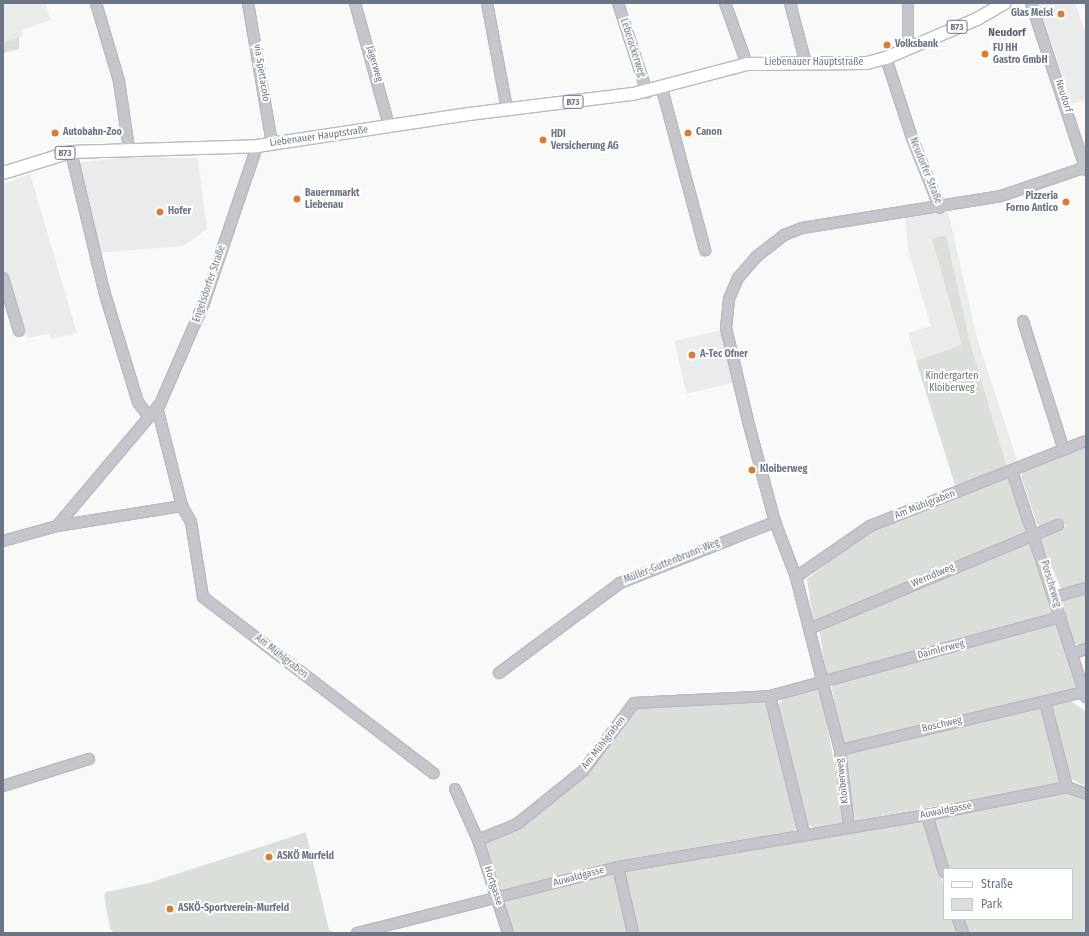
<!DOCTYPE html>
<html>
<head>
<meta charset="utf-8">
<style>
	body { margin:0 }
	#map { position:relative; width:1089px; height:936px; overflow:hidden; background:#f9faf8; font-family:"Fira Sans Condensed",sans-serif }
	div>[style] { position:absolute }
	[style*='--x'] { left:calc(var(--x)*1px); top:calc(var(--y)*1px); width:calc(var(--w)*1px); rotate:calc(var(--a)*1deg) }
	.built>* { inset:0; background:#eaebeb; transform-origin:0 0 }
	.green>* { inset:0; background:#dae0d9 }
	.roads { filter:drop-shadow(1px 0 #b7babf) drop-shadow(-1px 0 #b7babf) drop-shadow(0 1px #b7babf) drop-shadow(0 -1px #b7babf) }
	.minor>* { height:10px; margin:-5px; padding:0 5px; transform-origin:5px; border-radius:5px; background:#c4c6cb }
	.major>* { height:12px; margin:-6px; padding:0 6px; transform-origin:6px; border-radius:6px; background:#fff }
	.dots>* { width:11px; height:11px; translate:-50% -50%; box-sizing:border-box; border:2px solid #fff; border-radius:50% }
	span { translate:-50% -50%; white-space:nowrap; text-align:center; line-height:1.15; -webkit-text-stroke:4px #fff; paint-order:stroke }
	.shield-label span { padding:1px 3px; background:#fff; border:1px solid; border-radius:3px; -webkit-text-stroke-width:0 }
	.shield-label { font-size:9px; color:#6b7586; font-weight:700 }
	.poi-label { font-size:10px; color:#6b7586; font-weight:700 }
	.right { translate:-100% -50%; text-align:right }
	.left { translate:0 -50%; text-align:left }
	.street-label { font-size:10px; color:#6b7586 }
	.park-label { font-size:10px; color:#667965 }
	.neighbourhood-label { font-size:11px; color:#585f6c; font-weight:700 }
	.frame { position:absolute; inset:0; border:4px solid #6b7586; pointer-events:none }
	.legend { position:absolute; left:943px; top:868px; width:130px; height:52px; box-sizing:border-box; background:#fff; border:1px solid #c4c8cf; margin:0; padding:5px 7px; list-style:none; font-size:12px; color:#6b7586 }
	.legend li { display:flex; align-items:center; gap:8px; height:20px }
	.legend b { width:20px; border:1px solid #c4c8cf }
</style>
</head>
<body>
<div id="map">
	<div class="built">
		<i style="clip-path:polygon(3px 3px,45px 3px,51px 20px,21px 30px,23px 36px,3px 43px)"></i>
		<i style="clip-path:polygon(1038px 3px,1075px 3px,1086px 33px,1086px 100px,1072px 104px)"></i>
		<i style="clip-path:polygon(130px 157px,198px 158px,207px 229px,183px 246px,98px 253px,76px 163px)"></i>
		<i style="clip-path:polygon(30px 174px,77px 333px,52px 339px,49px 334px,28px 338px,3px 267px,3px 184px)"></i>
		<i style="clip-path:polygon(948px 212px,977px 338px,1018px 463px,956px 488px,908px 333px,931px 326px,908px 250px,905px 216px)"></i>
		<i style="left:722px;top:330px;width:54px;height:49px;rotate:77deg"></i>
	</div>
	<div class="green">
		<i style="clip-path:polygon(19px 37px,19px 49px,3px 53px,3px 43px)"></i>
		<i style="clip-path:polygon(946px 235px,970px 343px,1007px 467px,956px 488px,916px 361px,962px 345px,932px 239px)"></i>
		<i style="clip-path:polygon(1086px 445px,1086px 584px,1062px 591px,1039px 538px,1065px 526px,1063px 521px,1042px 527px,1037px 524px,1021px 476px,1023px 470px)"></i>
		<i style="clip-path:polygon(1003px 477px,1012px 481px,1025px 533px,813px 621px,807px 579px,872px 529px)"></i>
		<i style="clip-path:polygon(1026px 540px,1032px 542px,1052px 612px,1049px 618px,831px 677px,826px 674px,819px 629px)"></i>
		<i style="clip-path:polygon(1086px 591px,1086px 644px,1081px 646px,1074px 643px,1061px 605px,1065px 598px)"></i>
		<i style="clip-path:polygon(1054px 623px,1060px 626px,1078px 684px,1074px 691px,846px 744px,842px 741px,832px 688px,834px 683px)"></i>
		<i style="clip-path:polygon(813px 689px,821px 691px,844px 817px,842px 823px,814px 828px,808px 825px,778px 705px,783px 699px)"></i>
		<i style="clip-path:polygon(1068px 699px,1086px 712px,1086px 787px,1070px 778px,1051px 708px,1053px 702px)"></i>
		<i style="clip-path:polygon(759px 700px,770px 707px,799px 823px,793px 832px,622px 863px,500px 895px,483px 846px,485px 842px,587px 772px,640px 705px)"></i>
		<i style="clip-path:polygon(1037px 706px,1043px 709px,1062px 780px,1058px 785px,857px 820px,852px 816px,844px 754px,847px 750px)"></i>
		<i style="clip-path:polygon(1068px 792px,1086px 801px,1086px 933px,968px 933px,964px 919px,1072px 919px,1072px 869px,948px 869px,932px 821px,934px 816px)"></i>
		<i style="clip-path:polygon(919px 818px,925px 823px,944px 886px,944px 919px,954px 919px,959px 933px,637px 933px,624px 871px)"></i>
		<i style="clip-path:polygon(306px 832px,329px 930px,336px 933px,115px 933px,110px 929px,104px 895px,106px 892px,149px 883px)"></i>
		<i style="clip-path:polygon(614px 873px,620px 881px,631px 933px,515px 933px,504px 905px,507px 901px)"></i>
	</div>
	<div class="roads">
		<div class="minor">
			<i style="--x:96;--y:3;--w:81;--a:73.6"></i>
			<i style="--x:119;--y:81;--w:69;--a:81.6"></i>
			<i style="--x:248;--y:3;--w:142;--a:80.3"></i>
			<i style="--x:355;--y:3;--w:128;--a:74.5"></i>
			<i style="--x:487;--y:3;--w:108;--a:79.3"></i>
			<i style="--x:618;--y:3;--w:94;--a:72"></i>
			<i style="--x:725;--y:3;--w:65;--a:70.2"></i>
			<i style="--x:790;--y:3;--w:63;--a:75.3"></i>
			<i style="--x:908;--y:3;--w:46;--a:90"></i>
			<i style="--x:1031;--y:3;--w:176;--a:71.8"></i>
			<i style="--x:886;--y:58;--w:84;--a:72"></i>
			<i style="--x:912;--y:138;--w:75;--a:68.2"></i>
			<i style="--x:662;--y:89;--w:167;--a:75"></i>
			<i style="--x:71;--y:152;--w:143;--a:76.6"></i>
			<i style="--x:104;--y:291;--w:116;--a:73"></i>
			<i style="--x:138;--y:402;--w:17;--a:54"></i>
			<i style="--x:3;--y:278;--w:55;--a:73.2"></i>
			<i style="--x:1023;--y:321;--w:135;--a:72.4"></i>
			<i style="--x:157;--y:407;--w:102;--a:75.8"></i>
			<i style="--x:182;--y:506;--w:18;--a:61"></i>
			<i style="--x:191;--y:522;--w:76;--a:80.9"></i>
			<i style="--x:203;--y:597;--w:290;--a:37.4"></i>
			<i style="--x:1012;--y:471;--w:238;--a:71.9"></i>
			<i style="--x:57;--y:526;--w:127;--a:-9.1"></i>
			<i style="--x:3;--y:541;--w:56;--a:-15.5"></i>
			<i style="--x:57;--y:526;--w:160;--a:-49.8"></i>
			<i style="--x:160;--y:404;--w:110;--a:-66.5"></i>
			<i style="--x:204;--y:303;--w:166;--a:-71.3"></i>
			<i style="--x:796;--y:577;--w:90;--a:-34.6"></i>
			<i style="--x:870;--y:526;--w:232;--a:-21.5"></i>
			<i style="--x:1055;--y:597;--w:32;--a:-16"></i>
			<i style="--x:809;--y:629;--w:270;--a:-22.7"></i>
			<i style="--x:1072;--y:654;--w:15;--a:-20"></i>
			<i style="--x:499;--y:673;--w:151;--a:-36.6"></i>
			<i style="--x:620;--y:583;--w:167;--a:-21.5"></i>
			<i style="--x:770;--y:696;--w:141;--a:76.1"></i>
			<i style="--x:1045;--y:702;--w:88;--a:75.5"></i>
			<i style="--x:840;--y:750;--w:251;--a:-13.4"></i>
			<i style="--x:3;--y:786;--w:90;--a:-17.4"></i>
			<i style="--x:455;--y:789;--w:56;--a:65.7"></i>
			<i style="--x:478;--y:840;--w:42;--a:-22.3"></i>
			<i style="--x:517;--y:824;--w:85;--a:-38.8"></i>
			<i style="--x:583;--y:771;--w:85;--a:-53.1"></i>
			<i style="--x:634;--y:703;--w:136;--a:-2.9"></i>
			<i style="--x:770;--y:696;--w:301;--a:-15.2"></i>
			<i style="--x:927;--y:815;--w:59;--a:73.4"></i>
			<i style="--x:849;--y:827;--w:78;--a:-96.7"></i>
			<i style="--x:840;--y:750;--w:179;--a:-104.3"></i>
			<i style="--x:796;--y:577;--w:59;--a:-110.9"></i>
			<i style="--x:775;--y:522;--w:105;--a:-105"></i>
			<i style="--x:748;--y:421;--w:96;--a:-103.3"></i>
			<i style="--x:726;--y:328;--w:29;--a:-84"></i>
			<i style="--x:729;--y:299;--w:23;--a:-67"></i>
			<i style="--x:738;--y:278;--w:28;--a:-49"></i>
			<i style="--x:756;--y:257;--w:36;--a:-38"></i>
			<i style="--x:784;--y:235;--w:19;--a:-21"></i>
			<i style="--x:802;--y:228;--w:202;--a:-9.1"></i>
			<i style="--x:1001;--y:196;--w:90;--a:-18.8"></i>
			<i style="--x:478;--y:840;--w:98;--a:72.1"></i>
			<i style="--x:618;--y:867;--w:68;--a:77.2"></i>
			<i style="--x:958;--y:919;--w:15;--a:70"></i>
			<i style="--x:357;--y:933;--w:269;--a:-14.2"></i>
			<i style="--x:618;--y:867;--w:313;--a:-9.6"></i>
			<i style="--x:927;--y:815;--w:143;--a:-11.3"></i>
			<i style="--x:1067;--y:787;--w:20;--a:20"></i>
		</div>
		<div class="major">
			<i style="--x:3;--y:173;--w:71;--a:-17.2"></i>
			<i style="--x:71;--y:152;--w:186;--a:-1.8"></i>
			<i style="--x:257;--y:146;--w:214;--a:-8.6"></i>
			<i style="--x:469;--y:114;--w:165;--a:-7"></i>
			<i style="--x:633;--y:94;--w:118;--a:-14.7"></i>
			<i style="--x:747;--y:64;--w:120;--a:-0.5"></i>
			<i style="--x:867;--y:63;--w:20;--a:-15"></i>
			<i style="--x:886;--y:58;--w:99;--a:-23.2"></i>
			<i style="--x:977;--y:19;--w:32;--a:-30"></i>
		</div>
	</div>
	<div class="dots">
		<i style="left:1061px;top:14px;background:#d77d3a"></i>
		<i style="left:887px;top:45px;background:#d77d3a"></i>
		<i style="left:985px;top:54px;background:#d77d3a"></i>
		<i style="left:55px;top:133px;background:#d77d3a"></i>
		<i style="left:688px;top:133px;background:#d77d3a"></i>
		<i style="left:543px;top:140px;background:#d77d3a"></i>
		<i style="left:297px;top:199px;background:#d77d3a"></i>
		<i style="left:1066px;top:202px;background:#d77d3a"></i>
		<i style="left:160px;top:212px;background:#d77d3a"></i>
		<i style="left:692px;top:355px;background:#d77d3a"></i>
		<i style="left:752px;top:470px;background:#d77d3a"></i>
		<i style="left:269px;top:857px;background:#d77d3a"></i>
		<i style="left:170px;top:909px;background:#d77d3a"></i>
	</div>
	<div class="shield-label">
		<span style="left:957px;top:27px">B73</span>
		<span style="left:573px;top:102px">B73</span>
		<span style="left:65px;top:153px">B73</span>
	</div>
	<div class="poi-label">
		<span class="right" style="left:1053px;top:14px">Glas Meisl</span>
		<span class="left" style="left:895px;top:45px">Volksbank</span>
		<span class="left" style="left:993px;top:54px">FU HH<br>Gastro GmbH</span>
		<span class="left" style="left:63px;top:133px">Autobahn-Zoo</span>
		<span class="left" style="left:696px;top:133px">Canon</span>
		<span class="left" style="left:551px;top:140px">HDI<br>Versicherung AG</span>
		<span class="left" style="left:305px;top:199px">Bauernmarkt<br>Liebenau</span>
		<span class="right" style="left:1058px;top:202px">Pizzeria<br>Forno Antico</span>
		<span class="left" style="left:168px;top:212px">Hofer</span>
		<span class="left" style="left:700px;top:355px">A-Tec Ofner</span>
		<span class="left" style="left:760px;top:470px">Kloiberweg</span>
		<span class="left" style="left:277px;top:857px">ASKÖ Murfeld</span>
		<span class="left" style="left:178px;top:909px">ASKÖ-Sportverein-Murfeld</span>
	</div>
	<div class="street-label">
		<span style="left:632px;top:48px;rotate:72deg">Leberackerweg</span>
		<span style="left:814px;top:63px">Liebenauer Hauptstraße</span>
		<span style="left:374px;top:64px;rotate:74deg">Jägerweg</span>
		<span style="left:261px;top:73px;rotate:81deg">via Spettacolo</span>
		<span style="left:1063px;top:96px;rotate:72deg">Neudorf</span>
		<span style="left:319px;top:137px;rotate:-8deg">Liebenauer Hauptstraße</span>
		<span style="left:925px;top:171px;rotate:68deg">Neudorfer Straße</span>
		<span style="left:210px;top:284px;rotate:-71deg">Engelsdorfer Straße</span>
		<span style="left:925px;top:505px;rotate:-21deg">Am Mühlgraben</span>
		<span style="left:672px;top:562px;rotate:-22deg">Müller-Guttenbrunn-Weg</span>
		<span style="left:933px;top:576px;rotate:-23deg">Werndlweg</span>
		<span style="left:1050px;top:584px;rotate:73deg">Porscheweg</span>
		<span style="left:941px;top:650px;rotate:-15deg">Daimlerweg</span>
		<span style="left:281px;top:657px;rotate:38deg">Am Mühlgraben</span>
		<span style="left:942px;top:725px;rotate:-13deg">Boschweg</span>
		<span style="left:604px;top:743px;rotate:-52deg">Am Mühlgraben</span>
		<span style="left:843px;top:781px;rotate:-97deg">Kloiberweg</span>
		<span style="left:946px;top:811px;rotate:-11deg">Auwaldgasse</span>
		<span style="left:579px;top:877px;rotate:-15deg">Auwaldgasse</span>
		<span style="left:493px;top:886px;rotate:72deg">Hortgasse</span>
	</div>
	<div class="park-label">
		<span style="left:952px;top:382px">Kindergarten<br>Kloiberweg</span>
	</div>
	<div class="neighbourhood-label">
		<span style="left:1007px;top:33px">Neudorf</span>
	</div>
	<div class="frame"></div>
	<ul class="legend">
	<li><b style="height:5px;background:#fff"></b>Straße</li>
	<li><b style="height:11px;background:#dae0d9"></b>Park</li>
	</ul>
</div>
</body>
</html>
